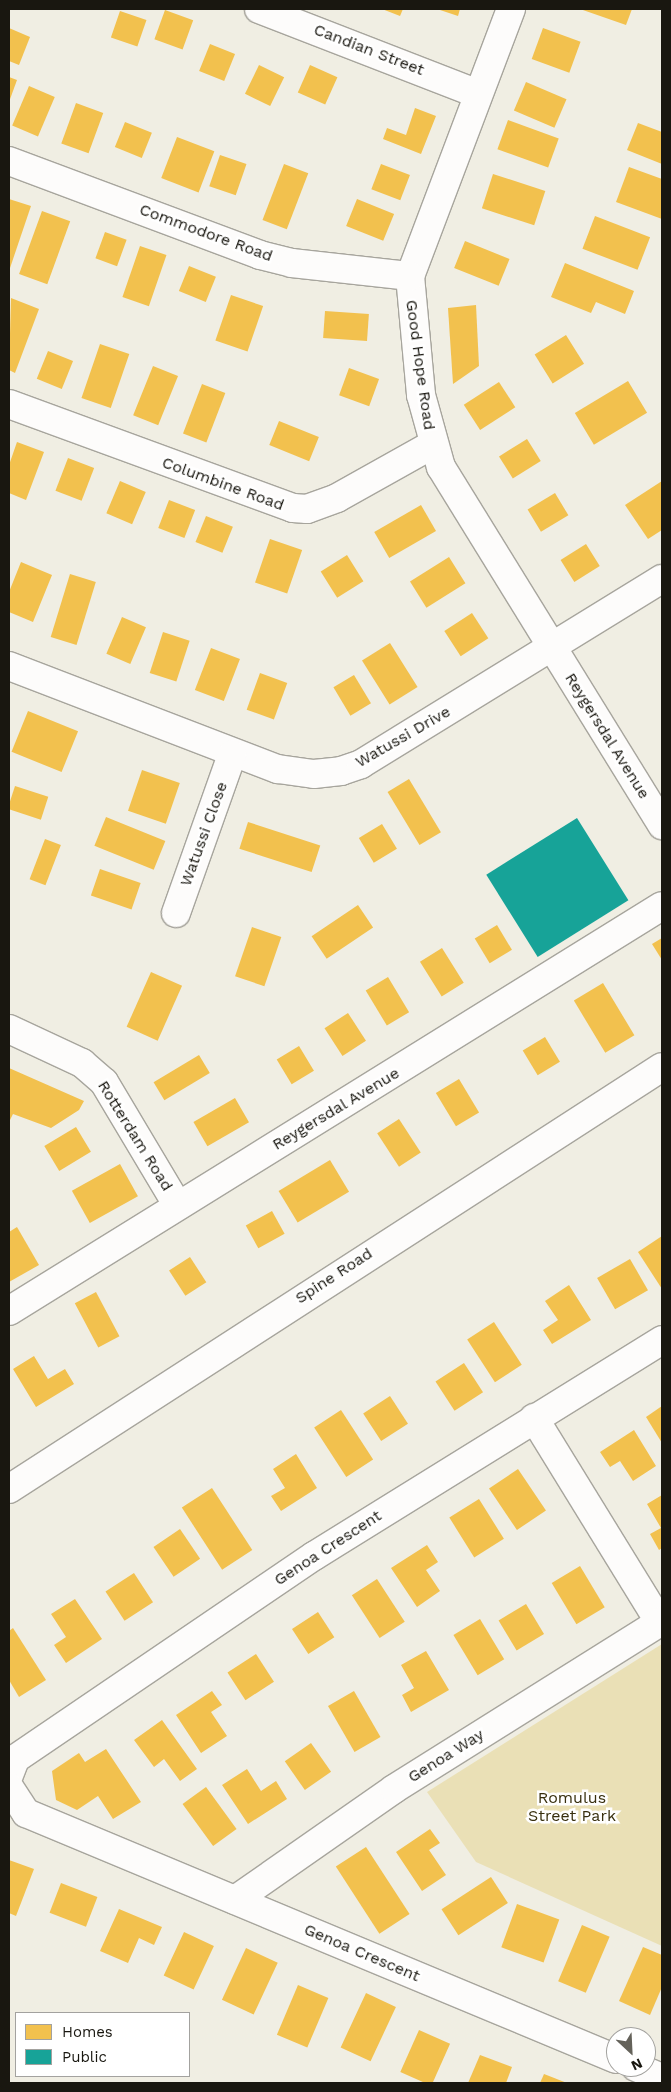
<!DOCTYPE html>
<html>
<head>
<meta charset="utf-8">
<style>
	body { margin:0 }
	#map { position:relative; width:671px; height:2092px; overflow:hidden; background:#f0eee3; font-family:"Work Sans",sans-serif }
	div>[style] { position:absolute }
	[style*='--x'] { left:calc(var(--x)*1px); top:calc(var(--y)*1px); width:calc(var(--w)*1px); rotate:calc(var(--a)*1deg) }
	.green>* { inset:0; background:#eae0b6 }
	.homes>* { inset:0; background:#f2c14e; transform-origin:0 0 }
	.public>* { inset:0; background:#17a398; transform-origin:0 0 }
	.roads { filter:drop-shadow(1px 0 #a7a59d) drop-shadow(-1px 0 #a7a59d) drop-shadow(0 1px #a7a59d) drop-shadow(0 -1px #a7a59d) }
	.minor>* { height:28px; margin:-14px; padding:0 14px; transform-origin:14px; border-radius:14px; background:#fdfcfb }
	.major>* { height:28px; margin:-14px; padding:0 14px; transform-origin:14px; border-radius:14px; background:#fdfcfb }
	span { translate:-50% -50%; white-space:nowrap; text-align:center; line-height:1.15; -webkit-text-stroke:5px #fff; paint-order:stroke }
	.street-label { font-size:16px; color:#191710 }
	.park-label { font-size:16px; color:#382f0e }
	.frame { position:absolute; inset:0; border:10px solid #191710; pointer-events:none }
	.legend { position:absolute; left:15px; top:2012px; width:175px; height:65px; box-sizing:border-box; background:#fff; border:1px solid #a3a29f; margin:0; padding:6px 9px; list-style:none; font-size:15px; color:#191710 }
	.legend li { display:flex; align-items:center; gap:10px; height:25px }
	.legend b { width:25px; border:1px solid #a3a29f }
	.north { position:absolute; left:606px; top:2027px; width:50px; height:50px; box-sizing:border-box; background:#fff; border:1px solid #a3a29f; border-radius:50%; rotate:155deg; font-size:14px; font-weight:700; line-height:20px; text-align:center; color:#191710 }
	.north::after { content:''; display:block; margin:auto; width:18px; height:22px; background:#64625a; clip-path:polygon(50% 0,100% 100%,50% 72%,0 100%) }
</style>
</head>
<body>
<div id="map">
	<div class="green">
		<i style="clip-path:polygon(662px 1644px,662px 1946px,476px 1862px,427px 1792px)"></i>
	</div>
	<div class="homes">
		<i style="clip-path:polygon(382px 9px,403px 9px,400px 16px)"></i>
		<i style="clip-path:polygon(437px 9px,460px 9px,458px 16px)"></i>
		<i style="clip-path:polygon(580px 9px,632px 9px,626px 25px)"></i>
		<i style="left:165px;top:10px;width:30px;height:31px;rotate:20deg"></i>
		<i style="left:120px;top:11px;width:28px;height:28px;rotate:19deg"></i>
		<i style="clip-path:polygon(9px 28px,30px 37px,19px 65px,9px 61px)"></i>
		<i style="left:543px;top:28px;width:40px;height:33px;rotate:20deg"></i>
		<i style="left:210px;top:44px;width:27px;height:29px;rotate:22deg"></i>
		<i style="left:259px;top:65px;width:28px;height:32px;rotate:26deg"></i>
		<i style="left:310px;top:65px;width:30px;height:30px;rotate:24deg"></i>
		<i style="clip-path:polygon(9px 77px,17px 80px,9px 102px)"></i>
		<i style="left:526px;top:82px;width:44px;height:31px;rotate:23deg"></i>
		<i style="left:29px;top:86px;width:28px;height:43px;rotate:23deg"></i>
		<i style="left:76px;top:103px;width:29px;height:43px;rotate:20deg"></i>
		<i style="clip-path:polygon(415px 108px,436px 116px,421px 154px,383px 139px,387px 128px,406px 135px)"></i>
		<i style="left:508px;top:120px;width:54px;height:31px;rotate:20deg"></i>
		<i style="left:125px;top:122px;width:29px;height:27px;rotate:22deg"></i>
		<i style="clip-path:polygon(638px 123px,662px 132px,662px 164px,627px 150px)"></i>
		<i style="left:177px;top:137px;width:40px;height:44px;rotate:21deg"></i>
		<i style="left:220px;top:155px;width:28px;height:33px;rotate:19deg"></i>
		<i style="left:284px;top:164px;width:26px;height:60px;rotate:21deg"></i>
		<i style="left:381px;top:164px;width:31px;height:27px;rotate:21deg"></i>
		<i style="clip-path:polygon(629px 167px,662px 179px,662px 219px,616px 202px)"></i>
		<i style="left:493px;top:174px;width:55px;height:36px;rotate:18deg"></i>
		<i style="clip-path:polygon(9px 199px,31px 206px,9px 271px)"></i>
		<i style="left:357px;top:199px;width:40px;height:29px;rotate:22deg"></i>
		<i style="left:42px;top:211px;width:30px;height:67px;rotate:20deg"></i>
		<i style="left:595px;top:216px;width:59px;height:35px;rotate:21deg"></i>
		<i style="left:105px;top:232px;width:23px;height:28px;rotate:20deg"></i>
		<i style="left:465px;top:241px;width:48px;height:29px;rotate:22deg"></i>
		<i style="left:140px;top:246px;width:28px;height:54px;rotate:19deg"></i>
		<i style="clip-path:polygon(565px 263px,634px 291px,625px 314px,596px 302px,591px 313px,551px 297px)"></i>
		<i style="left:189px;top:266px;width:29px;height:27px;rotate:22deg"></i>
		<i style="left:231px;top:295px;width:34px;height:48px;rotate:19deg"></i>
		<i style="clip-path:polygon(11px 298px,39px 309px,15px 373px,9px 370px)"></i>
		<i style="clip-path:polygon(476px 305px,479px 366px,453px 384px,448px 308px)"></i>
		<i style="left:325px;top:311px;width:44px;height:27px;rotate:4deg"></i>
		<i style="left:566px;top:335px;width:34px;height:37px;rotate:58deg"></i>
		<i style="left:100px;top:344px;width:31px;height:57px;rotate:19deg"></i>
		<i style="left:48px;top:351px;width:27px;height:30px;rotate:22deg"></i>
		<i style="left:153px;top:366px;width:27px;height:53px;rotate:22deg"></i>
		<i style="left:349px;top:368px;width:32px;height:29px;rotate:20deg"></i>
		<i style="left:628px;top:381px;width:37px;height:62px;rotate:59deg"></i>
		<i style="left:499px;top:382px;width:30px;height:42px;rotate:57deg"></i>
		<i style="left:202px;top:384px;width:25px;height:53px;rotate:21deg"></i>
		<i style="left:279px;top:421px;width:43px;height:26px;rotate:22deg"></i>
		<i style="left:527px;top:439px;width:26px;height:33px;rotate:58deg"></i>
		<i style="clip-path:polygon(17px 442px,44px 452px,26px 500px,9px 493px,9px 465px)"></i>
		<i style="left:68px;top:458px;width:28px;height:35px;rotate:21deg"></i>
		<i style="left:120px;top:481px;width:28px;height:35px;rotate:23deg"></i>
		<i style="clip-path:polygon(662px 481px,662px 530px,648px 539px,625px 505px)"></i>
		<i style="left:555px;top:493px;width:26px;height:32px;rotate:59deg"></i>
		<i style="left:169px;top:500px;width:28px;height:30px;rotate:21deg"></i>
		<i style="left:421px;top:505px;width:30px;height:54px;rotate:60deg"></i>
		<i style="left:206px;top:516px;width:29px;height:28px;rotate:22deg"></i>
		<i style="left:270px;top:539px;width:34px;height:46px;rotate:19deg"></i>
		<i style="left:586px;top:544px;width:26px;height:30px;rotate:58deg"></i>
		<i style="left:347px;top:555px;width:31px;height:31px;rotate:58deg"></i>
		<i style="left:449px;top:557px;width:31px;height:46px;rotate:58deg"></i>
		<i style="clip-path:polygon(21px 562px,52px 575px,33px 622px,9px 612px,9px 592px)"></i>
		<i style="left:70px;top:574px;width:27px;height:66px;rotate:17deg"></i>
		<i style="left:472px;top:613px;width:30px;height:33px;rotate:57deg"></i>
		<i style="left:122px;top:617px;width:26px;height:40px;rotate:23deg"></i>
		<i style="left:163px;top:632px;width:28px;height:43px;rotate:18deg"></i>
		<i style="left:390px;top:643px;width:52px;height:33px;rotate:58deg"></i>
		<i style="left:211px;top:648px;width:31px;height:45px;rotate:21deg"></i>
		<i style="left:260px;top:673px;width:29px;height:39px;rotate:20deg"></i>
		<i style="left:354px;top:675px;width:33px;height:24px;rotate:59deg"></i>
		<i style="left:28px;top:711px;width:54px;height:44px;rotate:22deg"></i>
		<i style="left:142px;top:770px;width:40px;height:43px;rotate:19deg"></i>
		<i style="left:409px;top:779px;width:62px;height:25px;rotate:59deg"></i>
		<i style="left:15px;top:786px;width:35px;height:24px;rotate:18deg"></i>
		<i style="left:106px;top:817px;width:64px;height:31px;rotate:22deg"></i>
		<i style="left:248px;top:822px;width:76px;height:28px;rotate:18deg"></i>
		<i style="left:382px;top:824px;width:29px;height:27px;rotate:59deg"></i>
		<i style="left:45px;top:839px;width:17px;height:43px;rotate:21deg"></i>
		<i style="left:100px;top:869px;width:43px;height:28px;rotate:19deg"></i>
		<i style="left:358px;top:905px;width:27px;height:56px;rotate:56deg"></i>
		<i style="left:497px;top:925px;width:29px;height:26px;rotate:59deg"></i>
		<i style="left:252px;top:927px;width:31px;height:52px;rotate:19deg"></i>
		<i style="clip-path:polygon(662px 938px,662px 960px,652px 944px)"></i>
		<i style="left:442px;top:948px;width:41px;height:26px;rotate:58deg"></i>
		<i style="left:151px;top:972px;width:34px;height:60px;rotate:24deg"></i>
		<i style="left:388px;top:977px;width:41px;height:26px;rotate:59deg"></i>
		<i style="left:603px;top:983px;width:61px;height:34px;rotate:59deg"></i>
		<i style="left:348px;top:1013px;width:33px;height:28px;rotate:57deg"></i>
		<i style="left:545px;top:1037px;width:29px;height:26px;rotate:59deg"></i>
		<i style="left:299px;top:1046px;width:29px;height:26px;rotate:59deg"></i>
		<i style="left:199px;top:1055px;width:21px;height:53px;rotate:59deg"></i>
		<i style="clip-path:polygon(9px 1068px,84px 1101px,79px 1110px,51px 1128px,13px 1114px,9px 1122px)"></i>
		<i style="left:459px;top:1079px;width:39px;height:27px;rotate:59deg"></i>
		<i style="left:235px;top:1098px;width:28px;height:48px;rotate:60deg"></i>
		<i style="left:399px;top:1119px;width:40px;height:26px;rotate:57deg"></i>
		<i style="left:76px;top:1127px;width:29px;height:37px;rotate:59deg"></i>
		<i style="left:330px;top:1160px;width:37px;height:60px;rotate:59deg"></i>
		<i style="left:120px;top:1164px;width:37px;height:55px;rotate:61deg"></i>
		<i style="left:272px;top:1211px;width:26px;height:30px;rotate:61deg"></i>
		<i style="clip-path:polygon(17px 1227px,39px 1265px,9px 1282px,9px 1232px)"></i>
		<i style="clip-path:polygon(662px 1236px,662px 1289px,638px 1252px)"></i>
		<i style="left:190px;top:1257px;width:30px;height:25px;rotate:57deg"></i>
		<i style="left:630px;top:1259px;width:36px;height:38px;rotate:60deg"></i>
		<i style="clip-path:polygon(569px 1285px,591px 1320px,552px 1344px,543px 1330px,558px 1320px,545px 1301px)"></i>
		<i style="left:96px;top:1292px;width:50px;height:24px;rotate:62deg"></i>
		<i style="left:494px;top:1322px;width:51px;height:32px;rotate:57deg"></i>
		<i style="clip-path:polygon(34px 1356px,48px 1379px,65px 1369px,74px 1384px,36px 1407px,13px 1369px)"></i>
		<i style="left:464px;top:1363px;width:35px;height:34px;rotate:57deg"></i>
		<i style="left:390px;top:1396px;width:33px;height:32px;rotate:57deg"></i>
		<i style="clip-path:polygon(662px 1406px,662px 1443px,646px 1417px)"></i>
		<i style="left:341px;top:1410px;width:59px;height:32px;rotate:57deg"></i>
		<i style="clip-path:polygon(634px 1430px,656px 1466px,633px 1481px,620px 1461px,610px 1467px,600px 1452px)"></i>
		<i style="clip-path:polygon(296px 1454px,317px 1488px,281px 1511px,271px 1496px,285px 1488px,273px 1469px)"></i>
		<i style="left:518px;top:1469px;width:50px;height:35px;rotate:56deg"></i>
		<i style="left:212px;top:1488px;width:74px;height:36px;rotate:57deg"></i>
		<i style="clip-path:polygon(662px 1495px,662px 1548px,659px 1550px,650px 1534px,661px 1528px,647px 1504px)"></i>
		<i style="left:479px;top:1499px;width:47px;height:35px;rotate:58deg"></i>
		<i style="left:180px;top:1529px;width:36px;height:32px;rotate:56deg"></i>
		<i style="clip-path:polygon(427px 1545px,438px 1562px,426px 1570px,440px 1591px,417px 1607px,391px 1568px)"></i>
		<i style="left:580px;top:1566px;width:48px;height:33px;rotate:59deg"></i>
		<i style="left:134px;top:1573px;width:35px;height:34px;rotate:57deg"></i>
		<i style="left:377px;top:1579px;width:51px;height:30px;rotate:57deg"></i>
		<i style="clip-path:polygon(75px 1599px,102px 1639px,66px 1663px,54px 1645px,66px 1637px,51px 1614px)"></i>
		<i style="left:526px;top:1604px;width:35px;height:32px;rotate:59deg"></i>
		<i style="left:318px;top:1612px;width:30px;height:31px;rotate:57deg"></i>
		<i style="left:480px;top:1619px;width:47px;height:31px;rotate:59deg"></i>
		<i style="clip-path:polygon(13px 1628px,46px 1680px,19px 1697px,9px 1680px,9px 1631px)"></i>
		<i style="clip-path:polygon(426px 1651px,449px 1690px,411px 1712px,402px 1695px,414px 1688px,401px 1665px)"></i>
		<i style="left:256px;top:1654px;width:33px;height:34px;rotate:57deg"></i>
		<i style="clip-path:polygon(212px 1691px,222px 1705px,211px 1712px,227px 1736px,201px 1753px,176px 1715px)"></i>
		<i style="left:354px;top:1691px;width:53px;height:30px;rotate:60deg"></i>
		<i style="clip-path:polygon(162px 1720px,197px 1769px,180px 1781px,164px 1759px,154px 1767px,134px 1740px)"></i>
		<i style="left:311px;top:1743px;width:35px;height:32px;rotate:55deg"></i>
		<i style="clip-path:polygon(106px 1749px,141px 1802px,113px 1819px,98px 1796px,77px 1810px,56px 1800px,52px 1771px,79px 1753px,85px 1762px)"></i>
		<i style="clip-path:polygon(247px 1769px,261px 1791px,276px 1781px,287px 1799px,248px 1824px,222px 1785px)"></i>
		<i style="left:206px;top:1787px;width:52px;height:29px;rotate:54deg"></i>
		<i style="clip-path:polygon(430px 1829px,440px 1843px,429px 1850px,446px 1875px,422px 1891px,396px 1852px)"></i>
		<i style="left:366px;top:1847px;width:80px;height:36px;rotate:57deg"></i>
		<i style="clip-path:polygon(9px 1860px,34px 1869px,16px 1916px,9px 1913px)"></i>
		<i style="left:491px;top:1877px;width:31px;height:59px;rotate:57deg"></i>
		<i style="left:61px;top:1883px;width:39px;height:32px;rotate:21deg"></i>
		<i style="left:517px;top:1904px;width:45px;height:46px;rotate:20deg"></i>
		<i style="clip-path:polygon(119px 1909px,162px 1927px,154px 1945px,139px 1938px,128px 1963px,100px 1951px)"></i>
		<i style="left:582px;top:1925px;width:30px;height:61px;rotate:23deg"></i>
		<i style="left:184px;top:1932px;width:33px;height:48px;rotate:25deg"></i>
		<i style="clip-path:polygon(643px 1947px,662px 1955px,662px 1987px,650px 2015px,619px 2001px)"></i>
		<i style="left:246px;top:1948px;width:35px;height:57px;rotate:25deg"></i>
		<i style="left:298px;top:1985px;width:33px;height:54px;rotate:23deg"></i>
		<i style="left:366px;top:1993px;width:33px;height:60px;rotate:25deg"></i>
		<i style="left:419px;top:2030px;width:34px;height:46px;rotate:24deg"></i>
		<i style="clip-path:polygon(480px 2055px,512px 2067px,506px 2083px,468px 2083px)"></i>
		<i style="clip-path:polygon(544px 2074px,567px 2083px,540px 2083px)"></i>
	</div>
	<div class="public">
		<i style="left:577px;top:818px;width:97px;height:107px;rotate:58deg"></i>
	</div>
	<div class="roads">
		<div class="minor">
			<i style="--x:259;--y:9;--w:235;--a:21.2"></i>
			<i style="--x:511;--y:9;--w:285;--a:110.7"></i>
			<i style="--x:410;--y:276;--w:120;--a:84.7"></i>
			<i style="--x:421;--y:395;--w:75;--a:74.5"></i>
			<i style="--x:441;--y:467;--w:421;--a:58.3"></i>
			<i style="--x:9;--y:161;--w:268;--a:20.5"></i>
			<i style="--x:260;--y:255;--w:33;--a:14"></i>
			<i style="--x:292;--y:263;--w:119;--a:6.3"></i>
			<i style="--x:9;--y:404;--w:302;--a:20.1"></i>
			<i style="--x:293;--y:508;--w:14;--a:4"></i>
			<i style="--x:307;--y:509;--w:32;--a:-20"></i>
			<i style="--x:337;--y:498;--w:109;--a:-29.2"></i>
			<i style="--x:9;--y:666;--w:288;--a:21"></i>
			<i style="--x:278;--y:769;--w:36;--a:8"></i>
			<i style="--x:314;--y:774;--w:27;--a:-6"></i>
			<i style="--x:341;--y:771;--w:21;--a:-19"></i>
			<i style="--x:361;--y:764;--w:353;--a:-31.6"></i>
			<i style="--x:176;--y:913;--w:168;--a:-70.5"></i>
			<i style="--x:9;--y:1029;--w:81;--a:25"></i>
			<i style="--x:82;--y:1063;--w:29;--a:41"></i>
			<i style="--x:104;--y:1082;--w:144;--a:59.2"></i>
			<i style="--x:9;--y:1311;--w:768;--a:-31.81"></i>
			<i style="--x:534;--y:1418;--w:241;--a:58.4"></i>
			<i style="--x:9;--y:1775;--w:17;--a:-69"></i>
			<i style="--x:15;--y:1759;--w:361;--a:-34.2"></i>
			<i style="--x:314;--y:1556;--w:410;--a:-31.8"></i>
			<i style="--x:9;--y:1787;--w:31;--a:57"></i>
			<i style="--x:26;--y:1813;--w:639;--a:22.63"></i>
			<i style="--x:235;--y:1900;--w:194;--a:-34.9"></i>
			<i style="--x:394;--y:1789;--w:316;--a:-32.1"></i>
			<i style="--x:636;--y:2067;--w:28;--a:23"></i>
		</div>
		<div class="major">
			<i style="--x:9;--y:1489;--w:777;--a:-32.87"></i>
		</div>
	</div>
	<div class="street-label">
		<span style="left:369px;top:50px;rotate:21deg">Candian Street</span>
		<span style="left:206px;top:233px;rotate:20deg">Commodore Road</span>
		<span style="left:420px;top:365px;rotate:82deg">Good Hope Road</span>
		<span style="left:223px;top:484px;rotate:20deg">Columbine Road</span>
		<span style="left:607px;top:736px;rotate:58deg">Reygersdal Avenue</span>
		<span style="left:403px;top:737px;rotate:-30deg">Watussi Drive</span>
		<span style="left:204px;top:834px;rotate:-70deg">Watussi Close</span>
		<span style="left:336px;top:1109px;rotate:-31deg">Reygersdal Avenue</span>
		<span style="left:135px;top:1136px;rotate:58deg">Rotterdam Road</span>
		<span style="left:334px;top:1276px;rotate:-33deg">Spine Road</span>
		<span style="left:328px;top:1548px;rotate:-33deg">Genoa Crescent</span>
		<span style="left:446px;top:1756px;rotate:-32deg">Genoa Way</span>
		<span style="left:362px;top:1953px;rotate:23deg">Genoa Crescent</span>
	</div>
	<div class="park-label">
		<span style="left:572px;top:1807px">Romulus<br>Street Park</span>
	</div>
	<div class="frame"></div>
	<ul class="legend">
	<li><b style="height:14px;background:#f2c14e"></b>Homes</li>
	<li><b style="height:14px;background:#17a398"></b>Public</li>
	</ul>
	<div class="north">N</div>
</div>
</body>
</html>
